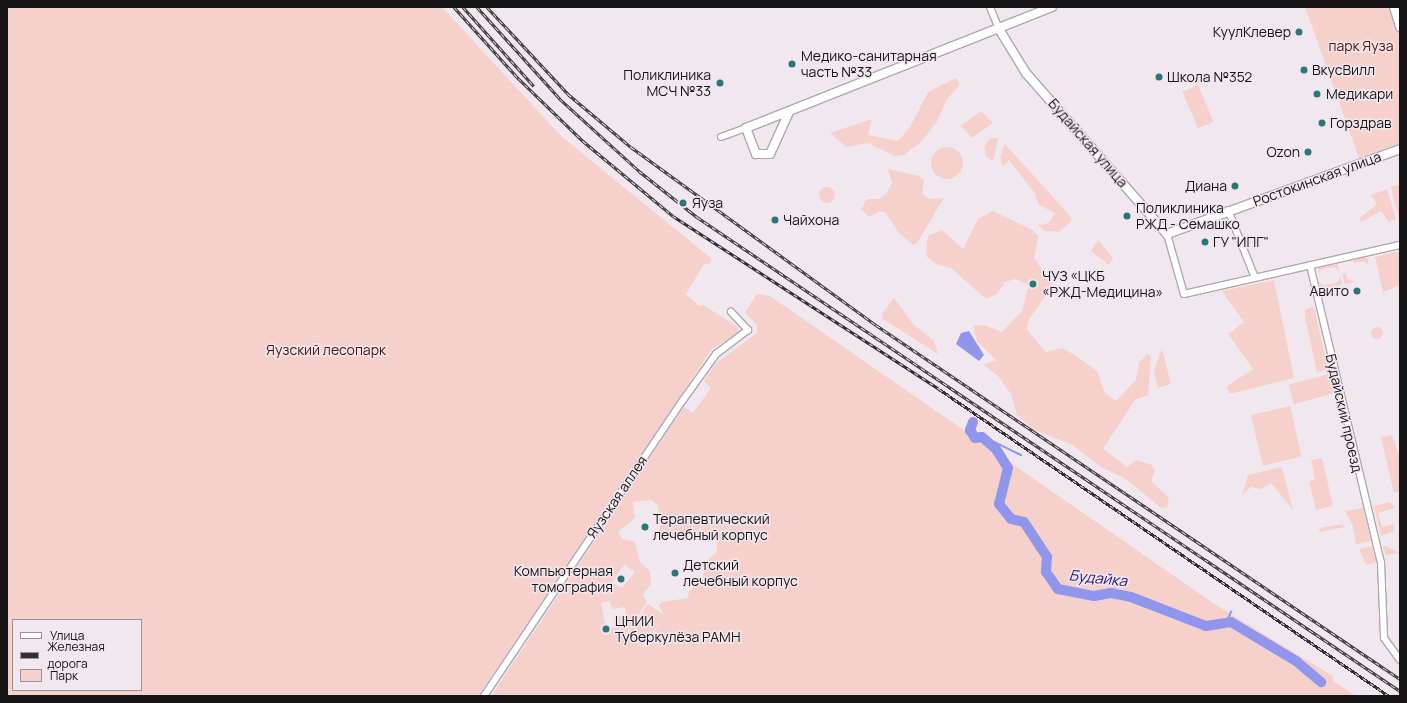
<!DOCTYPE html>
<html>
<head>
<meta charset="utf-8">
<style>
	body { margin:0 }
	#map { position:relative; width:1407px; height:703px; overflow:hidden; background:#f1e7ee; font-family:Manrope,sans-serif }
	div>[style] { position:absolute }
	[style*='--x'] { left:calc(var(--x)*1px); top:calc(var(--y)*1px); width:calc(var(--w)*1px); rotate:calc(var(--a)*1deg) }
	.green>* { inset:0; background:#f6d1cb; transform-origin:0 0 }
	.round { border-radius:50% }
	.water>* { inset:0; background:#9196ed }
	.stream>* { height:1.5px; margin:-0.75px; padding:0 0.75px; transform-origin:0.75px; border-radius:0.75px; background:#9196ed }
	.river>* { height:10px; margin:-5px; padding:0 5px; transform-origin:5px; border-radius:5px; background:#9196ed }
	.roads { filter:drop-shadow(1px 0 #b1a8af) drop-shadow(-1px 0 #b1a8af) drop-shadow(0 1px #b1a8af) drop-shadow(0 -1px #b1a8af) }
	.street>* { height:6px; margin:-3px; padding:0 3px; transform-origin:3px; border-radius:3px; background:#fff }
	.secondary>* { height:8px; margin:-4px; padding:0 4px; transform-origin:4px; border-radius:4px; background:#fff }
	.rail>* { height:3px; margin-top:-1.5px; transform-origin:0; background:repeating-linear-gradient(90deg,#f1e7ee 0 4.5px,#322e31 0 9px); box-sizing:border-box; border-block:1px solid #322e31 }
	.dots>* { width:11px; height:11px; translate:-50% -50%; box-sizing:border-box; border:2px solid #f1e7ee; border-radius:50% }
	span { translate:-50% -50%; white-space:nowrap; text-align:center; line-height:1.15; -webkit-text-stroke:3px #f1e7ee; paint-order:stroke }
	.poi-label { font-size:14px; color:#171416 }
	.right { translate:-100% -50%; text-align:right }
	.left { translate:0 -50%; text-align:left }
	.park-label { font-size:14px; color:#50120d }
	.street-label { font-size:14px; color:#171416 }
	.water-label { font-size:15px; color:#27167a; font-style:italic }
	.frame { position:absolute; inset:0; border:8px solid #171416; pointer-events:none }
	.legend { position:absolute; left:12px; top:619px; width:130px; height:72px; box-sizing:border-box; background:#f1e7ee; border:1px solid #9a9398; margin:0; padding:5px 7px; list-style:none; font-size:12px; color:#171416 }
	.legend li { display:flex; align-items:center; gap:8px; height:20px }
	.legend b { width:20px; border:1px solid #9a9398 }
</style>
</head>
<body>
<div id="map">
	<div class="green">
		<i style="clip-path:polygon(evenodd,7px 7px,442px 7px,561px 136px,712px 259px,710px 264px,704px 264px,686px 294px,699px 306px,703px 305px,737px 326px,738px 333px,712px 349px,478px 696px,7px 696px,7px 7px,13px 620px,141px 620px,141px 690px,13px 690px,13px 620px)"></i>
		<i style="clip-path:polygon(1305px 7px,1389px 7px,1400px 41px,1400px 143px,1359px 158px)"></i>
		<i style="clip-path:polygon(956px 78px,960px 85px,948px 98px,936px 123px,921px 142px,904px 155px,895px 156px,868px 143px,846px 147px,830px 133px,872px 119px,868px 135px,898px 141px,910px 127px,928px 92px)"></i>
		<i style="left:1198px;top:85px;width:40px;height:17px;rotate:67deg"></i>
		<i style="clip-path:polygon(981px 111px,993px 123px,972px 138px,961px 126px)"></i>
		<i style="clip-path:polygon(998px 138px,994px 159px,992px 161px,986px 156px,984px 146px,991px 138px)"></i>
		<i style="clip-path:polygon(1005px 144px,1070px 216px,1072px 220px,1059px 232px,1045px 231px,1038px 225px,1049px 223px,1055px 213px,1039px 205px,1034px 192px,1009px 160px,1003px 166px,1000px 157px)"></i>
		<i class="round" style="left:931px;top:147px;width:32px;height:32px"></i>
		<i style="clip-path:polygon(888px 169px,919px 176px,924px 180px,922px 194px,929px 199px,944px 198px,917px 243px,913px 245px,899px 233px,886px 213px,880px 211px,869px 217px,861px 209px,867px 199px,879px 199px,886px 194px,892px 183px)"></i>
		<i style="clip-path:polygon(1400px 184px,1400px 218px,1399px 219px,1391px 187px)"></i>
		<i class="round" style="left:819px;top:187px;width:16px;height:16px"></i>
		<i style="clip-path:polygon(1387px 189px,1396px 219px,1389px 222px,1381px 211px,1361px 222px,1359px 219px,1377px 204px,1371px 195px)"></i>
		<i style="clip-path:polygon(993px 211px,1033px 230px,1038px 237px,1034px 258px,1053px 285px,1028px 321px,1027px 330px,1046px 352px,1062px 348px,1075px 355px,1097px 371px,1105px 393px,1116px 401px,1136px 380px,1139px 363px,1147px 354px,1151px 356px,1148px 395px,1135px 400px,1103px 449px,1127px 467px,1136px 460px,1152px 465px,1155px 470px,1151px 481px,1169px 498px,1167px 507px,1161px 508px,1126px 479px,1101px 467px,1071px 444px,1034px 430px,1017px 415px,1011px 394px,998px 376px,984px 365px,996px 360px,977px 341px,973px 326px,984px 325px,1002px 332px,1022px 311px,1029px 285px,1015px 279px,1005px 282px,997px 294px,986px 299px,951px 268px,936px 264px,926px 256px,927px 241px,929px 235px,942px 230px,963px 249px,978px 219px)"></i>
		<i style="clip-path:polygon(1098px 240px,1113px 258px,1109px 265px,1091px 251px)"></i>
		<i style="clip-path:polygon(1400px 251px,1400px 285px,1383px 292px,1375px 257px)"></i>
		<i style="clip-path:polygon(1367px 257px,1369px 266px,1364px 261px,1354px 263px,1353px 260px)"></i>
		<i style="clip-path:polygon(1338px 264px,1339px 272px,1335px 267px,1320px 270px,1318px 276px,1319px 268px)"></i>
		<i style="clip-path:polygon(1346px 273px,1348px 280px,1356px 281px,1345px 284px,1342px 274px)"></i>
		<i style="clip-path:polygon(1340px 275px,1342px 284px,1321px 289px,1319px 282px,1323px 286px,1338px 282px)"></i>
		<i style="clip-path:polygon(1274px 280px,1294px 378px,1229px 394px,1227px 386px,1253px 369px,1228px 334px,1244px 322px,1222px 291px)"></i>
		<i style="clip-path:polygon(evenodd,757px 294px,770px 296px,1216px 605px,1333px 676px,1333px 681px,1356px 696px,491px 696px,684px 407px,693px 413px,711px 388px,704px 381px,717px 362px,757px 333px,757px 325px,745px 312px,757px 294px,651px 500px,658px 505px,661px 538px,693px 534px,700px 529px,716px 538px,717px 552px,704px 563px,703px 580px,689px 591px,688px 598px,662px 602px,659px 605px,663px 614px,648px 604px,626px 635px,643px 646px,664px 616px,644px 648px,625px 635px,647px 602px,643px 595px,651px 584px,650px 571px,640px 562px,635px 542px,622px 539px,618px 532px,635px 518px,633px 502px,651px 500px,757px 294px,624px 565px,635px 572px,622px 588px,612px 582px,624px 565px,757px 294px,610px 601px,612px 609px,625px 607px,626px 615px,613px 617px,615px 627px,606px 629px,601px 603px,610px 601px)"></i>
		<i style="clip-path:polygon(894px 298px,913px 324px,934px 341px,938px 354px,883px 319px,882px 314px)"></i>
		<i style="clip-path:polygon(1314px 307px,1328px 369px,1317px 372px,1305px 317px,1305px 310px)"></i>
		<i class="round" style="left:1371px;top:327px;width:12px;height:12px"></i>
		<i style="clip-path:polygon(1162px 349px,1171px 384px,1158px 388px,1154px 371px)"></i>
		<i style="left:1329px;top:374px;width:20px;height:42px;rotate:75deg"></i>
		<i style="left:1290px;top:406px;width:52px;height:40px;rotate:77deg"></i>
		<i style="clip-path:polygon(1392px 435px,1400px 457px,1400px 492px,1394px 493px,1381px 437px)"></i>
		<i style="clip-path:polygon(1322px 458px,1333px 506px,1316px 510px,1309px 481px,1315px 480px,1311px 460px)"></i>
		<i style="clip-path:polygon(1282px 467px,1293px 510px,1271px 483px,1261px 489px,1251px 487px,1242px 495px,1248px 475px)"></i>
		<i style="clip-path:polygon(1390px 502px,1395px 508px,1378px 513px,1382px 527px,1394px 524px,1394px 531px,1381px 536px,1374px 506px)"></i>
		<i style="clip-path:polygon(1363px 508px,1371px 541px,1356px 544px,1353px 526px,1345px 511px)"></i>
		<i style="clip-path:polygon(1342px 524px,1345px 527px,1320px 532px,1319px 528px)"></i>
		<i style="clip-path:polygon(1372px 546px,1376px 562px,1366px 565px,1359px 549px)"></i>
		<i style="clip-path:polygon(1383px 546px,1386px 546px,1400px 553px,1386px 555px)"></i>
	</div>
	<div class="water">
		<i style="clip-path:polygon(969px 331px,984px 355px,979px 361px,956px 344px,961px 333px)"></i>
	</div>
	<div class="stream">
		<i style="--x:970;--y:430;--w:57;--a:26.1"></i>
		<i style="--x:1227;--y:621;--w:10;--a:-66"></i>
		<i style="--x:1318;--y:680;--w:2;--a:-27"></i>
	</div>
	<div class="river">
		<i style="--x:973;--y:422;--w:9;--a:111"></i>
		<i style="--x:970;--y:430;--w:9;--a:58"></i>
		<i style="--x:975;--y:438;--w:7;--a:-8"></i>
		<i style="--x:982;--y:437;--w:18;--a:41"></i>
		<i style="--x:996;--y:449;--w:22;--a:58"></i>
		<i style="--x:1008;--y:468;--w:37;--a:104"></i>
		<i style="--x:999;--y:504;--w:19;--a:51"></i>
		<i style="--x:1011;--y:519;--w:13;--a:13"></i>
		<i style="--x:1024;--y:522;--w:42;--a:56.7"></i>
		<i style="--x:1047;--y:557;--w:15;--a:94"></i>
		<i style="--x:1046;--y:572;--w:21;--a:55"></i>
		<i style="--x:1058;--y:589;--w:37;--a:11"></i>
		<i style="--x:1094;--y:596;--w:17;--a:-10"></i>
		<i style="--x:1111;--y:593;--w:20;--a:11"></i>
		<i style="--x:1131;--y:597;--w:80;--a:21.1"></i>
		<i style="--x:1206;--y:626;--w:25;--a:-9"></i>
		<i style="--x:1231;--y:622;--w:76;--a:31"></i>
		<i style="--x:1296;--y:661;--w:33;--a:40"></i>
	</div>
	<div class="roads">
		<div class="street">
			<i style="--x:990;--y:7;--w:24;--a:68"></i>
			<i style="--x:721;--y:137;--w:27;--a:-20"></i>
			<i style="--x:1228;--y:210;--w:73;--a:68.3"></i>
			<i style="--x:1167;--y:234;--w:62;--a:74.2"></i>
			<i style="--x:1184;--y:294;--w:221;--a:-12.8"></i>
			<i style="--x:1310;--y:265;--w:305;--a:76.6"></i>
			<i style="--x:1381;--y:562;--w:76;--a:87.7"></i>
			<i style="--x:1384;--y:638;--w:27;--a:54"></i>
			<i style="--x:484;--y:696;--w:357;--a:-56.1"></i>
			<i style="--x:683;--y:400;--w:57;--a:-54.3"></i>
			<i style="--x:716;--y:354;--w:40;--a:-37"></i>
			<i style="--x:748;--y:330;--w:25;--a:-133"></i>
		</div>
		<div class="secondary">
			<i style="--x:1394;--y:7;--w:21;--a:73"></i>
			<i style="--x:999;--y:29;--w:52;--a:58.5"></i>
			<i style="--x:1026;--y:73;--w:214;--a:48.8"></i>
			<i style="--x:1167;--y:234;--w:248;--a:-20"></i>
			<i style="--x:789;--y:112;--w:46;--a:114.3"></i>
			<i style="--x:770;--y:154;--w:14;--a:180"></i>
			<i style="--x:756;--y:154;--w:28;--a:-111"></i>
			<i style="--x:746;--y:128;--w:329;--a:-21.6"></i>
		</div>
	</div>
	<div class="rail">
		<i style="--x:454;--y:7;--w:96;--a:48"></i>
		<i style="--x:518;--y:78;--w:91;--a:44.1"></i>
		<i style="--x:583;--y:141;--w:117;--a:39.8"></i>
		<i style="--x:673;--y:216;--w:317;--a:33"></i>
		<i style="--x:939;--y:389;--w:545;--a:34.3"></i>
		<i style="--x:463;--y:7;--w:106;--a:48.1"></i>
		<i style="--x:477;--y:7;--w:124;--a:47.9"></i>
		<i style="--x:560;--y:99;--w:107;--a:42.3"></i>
		<i style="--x:639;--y:171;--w:74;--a:38.4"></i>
		<i style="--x:697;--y:217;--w:848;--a:33.99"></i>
		<i style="--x:487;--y:7;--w:119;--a:47"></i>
		<i style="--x:568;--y:94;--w:82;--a:40.1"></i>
		<i style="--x:631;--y:147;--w:303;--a:36"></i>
		<i style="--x:876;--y:325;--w:632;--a:34.04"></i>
	</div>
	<div class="dots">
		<i style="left:1299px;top:32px;background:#2c7678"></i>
		<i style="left:792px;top:64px;background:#2c7678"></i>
		<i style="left:1304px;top:70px;background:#2c7678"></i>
		<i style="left:1159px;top:77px;background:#2c7678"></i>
		<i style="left:720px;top:83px;background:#2c7678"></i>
		<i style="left:1317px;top:94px;background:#2c7678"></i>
		<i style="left:1322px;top:123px;background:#2c7678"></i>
		<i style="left:1308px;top:152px;background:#2c7678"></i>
		<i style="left:1235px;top:186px;background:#2c7678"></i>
		<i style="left:683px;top:203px;background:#2c7678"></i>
		<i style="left:1127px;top:216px;background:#2c7678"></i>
		<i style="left:775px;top:220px;background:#2c7678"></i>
		<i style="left:1205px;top:242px;background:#2c7678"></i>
		<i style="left:1033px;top:284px;background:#2c7678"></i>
		<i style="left:1357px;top:291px;background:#2c7678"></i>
		<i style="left:645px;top:527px;background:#2c7678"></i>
		<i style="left:675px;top:573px;background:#2c7678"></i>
		<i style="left:621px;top:579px;background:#2c7678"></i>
		<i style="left:606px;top:629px;background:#2c7678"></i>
	</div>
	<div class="poi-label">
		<span class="right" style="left:1291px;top:32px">КуулКлевер</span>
		<span class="left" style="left:801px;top:64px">Медико-санитарная<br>часть №33</span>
		<span class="left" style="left:1312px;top:70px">ВкусВилл</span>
		<span class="right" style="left:711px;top:83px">Поликлиника<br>МСЧ №33</span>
		<span class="left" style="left:1167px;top:77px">Школа №352</span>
		<span class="left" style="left:1326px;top:94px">Медикари</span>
		<span class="left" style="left:1330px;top:123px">Горздрав</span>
		<span class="right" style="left:1300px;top:152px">Ozon</span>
		<span class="right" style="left:1227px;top:186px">Диана</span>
		<span class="left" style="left:692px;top:203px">Яуза</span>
		<span class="left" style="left:1136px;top:216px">Поликлиника<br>РЖД - Семашко</span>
		<span class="left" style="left:783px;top:220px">Чайхона</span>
		<span class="left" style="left:1213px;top:242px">ГУ "ИПГ"</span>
		<span class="left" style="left:1042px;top:284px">ЧУЗ «ЦКБ<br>«РЖД-Медицина»</span>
		<span class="right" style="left:1349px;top:291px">Авито</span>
		<span class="left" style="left:653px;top:527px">Терапевтический<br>лечебный корпус</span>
		<span class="left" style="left:683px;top:573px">Детский<br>лечебный корпус</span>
		<span class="right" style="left:613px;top:579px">Компьютерная<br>томография</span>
		<span class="left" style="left:615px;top:629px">ЦНИИ<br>Туберкулёза РАМН</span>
	</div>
	<div class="park-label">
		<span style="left:1361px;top:46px">парк Яуза</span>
		<span style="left:326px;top:350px">Яузский лесопарк</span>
	</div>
	<div class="street-label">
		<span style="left:1088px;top:143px;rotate:49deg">Будайская улица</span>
		<span style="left:1317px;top:179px;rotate:-20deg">Ростокинская улица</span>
		<span style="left:1344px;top:413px;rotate:77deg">Будайский проезд</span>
		<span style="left:617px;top:497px;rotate:-56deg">Яузская аллея</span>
	</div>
	<div class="water-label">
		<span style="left:1098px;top:578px;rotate:6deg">Будайка</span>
	</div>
	<div class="frame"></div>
	<ul class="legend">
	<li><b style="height:5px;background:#fff"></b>Улица</li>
	<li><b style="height:5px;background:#322e31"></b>Железная дорога</li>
	<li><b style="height:11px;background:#f6d1cb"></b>Парк</li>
	</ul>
</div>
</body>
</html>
